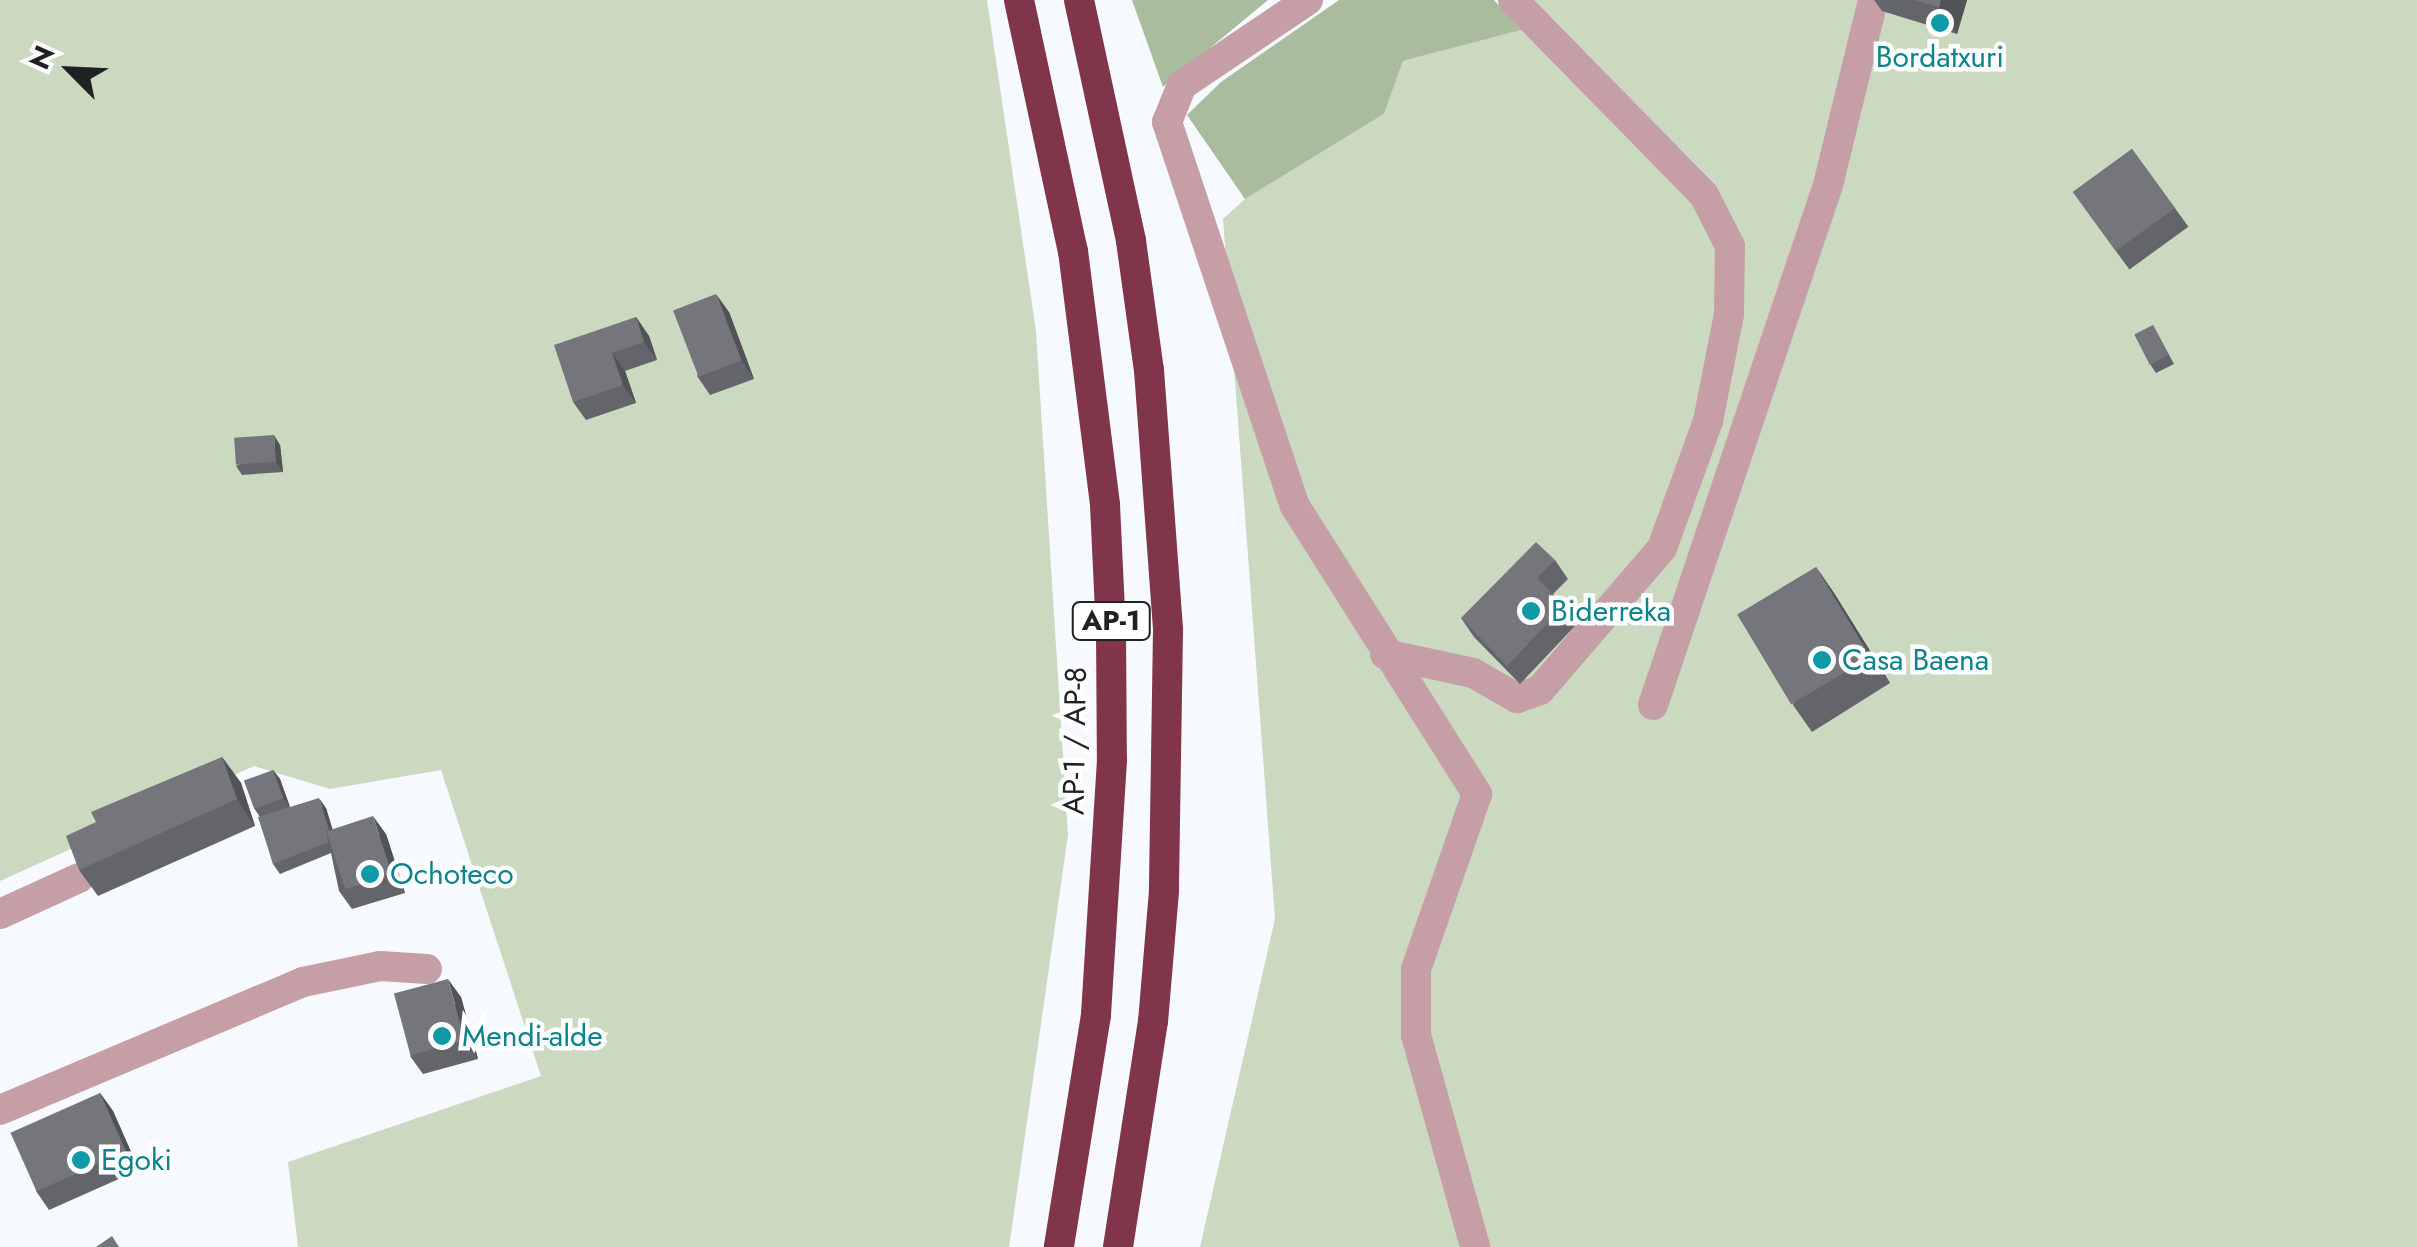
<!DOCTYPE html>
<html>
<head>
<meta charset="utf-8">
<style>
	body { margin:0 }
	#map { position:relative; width:2417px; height:1247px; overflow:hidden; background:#f6f9fe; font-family:Jost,sans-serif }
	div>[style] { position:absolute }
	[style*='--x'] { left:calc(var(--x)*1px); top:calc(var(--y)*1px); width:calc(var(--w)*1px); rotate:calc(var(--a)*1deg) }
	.green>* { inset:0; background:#cad9bf }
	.forest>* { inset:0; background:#aabc9e }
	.minor>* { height:30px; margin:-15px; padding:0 15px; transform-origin:15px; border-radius:15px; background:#c69ea6 }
	.highway>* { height:30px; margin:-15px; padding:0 15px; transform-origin:15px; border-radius:15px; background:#81354a }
	.wall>* { inset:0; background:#64656a; transform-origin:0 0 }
	.shaded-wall>* { inset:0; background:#515356 }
	.building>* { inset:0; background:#74767b; transform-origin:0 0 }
	.dots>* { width:28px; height:28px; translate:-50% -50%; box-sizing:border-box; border:5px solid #fff; border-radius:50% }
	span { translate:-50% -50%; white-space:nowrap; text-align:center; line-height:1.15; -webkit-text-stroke:9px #fff; paint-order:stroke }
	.shield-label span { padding:2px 8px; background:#fff; border:2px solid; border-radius:8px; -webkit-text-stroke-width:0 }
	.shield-label { font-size:28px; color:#202123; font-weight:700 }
	.culture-label { font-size:30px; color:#0d838f }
	.left { translate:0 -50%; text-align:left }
	.street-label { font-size:30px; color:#202123 }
	.north { position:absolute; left:20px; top:20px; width:100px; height:100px; -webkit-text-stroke:8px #fff; paint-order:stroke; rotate:294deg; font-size:28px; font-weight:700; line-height:40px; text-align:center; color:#202123 }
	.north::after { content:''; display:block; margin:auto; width:35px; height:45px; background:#202123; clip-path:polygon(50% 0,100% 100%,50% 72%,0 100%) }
</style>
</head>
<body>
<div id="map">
	<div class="green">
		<i style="clip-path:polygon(0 0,987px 0,1036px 331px,1068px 835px,1009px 1247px,298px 1247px,288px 1162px,541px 1076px,441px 770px,330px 789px,254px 766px,0 881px)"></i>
		<i style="clip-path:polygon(1512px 0,2417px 0,2417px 1247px,1200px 1247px,1275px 919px,1223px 219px,1245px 199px,1384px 114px,1403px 61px,1520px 30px)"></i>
	</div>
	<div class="forest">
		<i style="clip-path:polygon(1132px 0,1268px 0,1163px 87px)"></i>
		<i style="clip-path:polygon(1339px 0,1494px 0,1521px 30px,1403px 61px,1384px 114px,1245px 199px,1187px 115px,1221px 82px)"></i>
	</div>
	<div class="minor">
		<i style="--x:1308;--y:0;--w:152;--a:146"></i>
		<i style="--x:1182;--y:85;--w:40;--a:112"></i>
		<i style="--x:1167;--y:122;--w:405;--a:71.6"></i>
		<i style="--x:1295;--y:506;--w:341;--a:57.7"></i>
		<i style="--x:1477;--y:794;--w:185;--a:109.2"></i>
		<i style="--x:1416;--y:969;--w:66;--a:90"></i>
		<i style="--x:1416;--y:1035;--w:220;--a:74.4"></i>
		<i style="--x:1385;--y:654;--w:90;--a:12.2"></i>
		<i style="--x:1473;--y:673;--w:51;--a:29.6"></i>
		<i style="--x:1517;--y:698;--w:24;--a:-19"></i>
		<i style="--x:1540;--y:690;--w:187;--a:-49.3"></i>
		<i style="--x:1662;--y:548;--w:135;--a:-70.1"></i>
		<i style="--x:1708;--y:421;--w:109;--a:-78.9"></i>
		<i style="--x:1729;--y:314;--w:68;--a:-89.2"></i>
		<i style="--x:1730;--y:246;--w:57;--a:-117"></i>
		<i style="--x:1704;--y:195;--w:273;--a:-134.4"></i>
		<i style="--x:1653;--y:705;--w:549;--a:-71.4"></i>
		<i style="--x:1828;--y:185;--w:190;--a:-76.3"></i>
		<i style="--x:0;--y:914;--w:87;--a:-24.5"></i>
		<i style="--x:0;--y:1110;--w:329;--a:-22.9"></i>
		<i style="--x:303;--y:982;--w:79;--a:-11.7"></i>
		<i style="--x:380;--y:966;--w:47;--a:3.7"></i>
	</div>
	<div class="highway">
		<i style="--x:1019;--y:0;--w:257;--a:77.9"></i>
		<i style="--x:1073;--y:251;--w:256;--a:82.8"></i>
		<i style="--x:1105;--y:505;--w:127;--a:87.3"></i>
		<i style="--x:1111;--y:632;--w:128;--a:89.6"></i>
		<i style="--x:1112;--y:760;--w:256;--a:93.6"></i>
		<i style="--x:1096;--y:1015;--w:235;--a:99.1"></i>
		<i style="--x:1079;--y:0;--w:247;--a:77.8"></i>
		<i style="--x:1131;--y:241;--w:130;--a:82.1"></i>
		<i style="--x:1149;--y:370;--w:261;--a:85.8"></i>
		<i style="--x:1168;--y:630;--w:261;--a:90.9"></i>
		<i style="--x:1164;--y:891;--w:130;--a:94.8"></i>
		<i style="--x:1153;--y:1021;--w:229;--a:98.8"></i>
	</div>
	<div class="wall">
		<i style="clip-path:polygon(1874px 0,1967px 0,1957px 34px,1882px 11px)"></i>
		<i style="left:2132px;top:149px;width:96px;height:73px;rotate:54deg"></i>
		<i style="clip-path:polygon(729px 312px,754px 379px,710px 395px,697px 376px)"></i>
		<i style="clip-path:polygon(636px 317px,649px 336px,657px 360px,625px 371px,636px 403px,586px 420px,573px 402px)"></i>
		<i style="clip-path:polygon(2153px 325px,2174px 364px,2156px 373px,2150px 364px)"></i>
		<i style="clip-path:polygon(280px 445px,283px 472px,242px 475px,236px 466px)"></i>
		<i style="clip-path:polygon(1555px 560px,1568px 579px,1553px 594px,1564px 606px,1577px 624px,1520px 684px,1474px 637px,1461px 618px)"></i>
		<i style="clip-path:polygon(1816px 567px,1834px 593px,1890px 683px,1812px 732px,1793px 705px)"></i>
		<i style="clip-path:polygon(222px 757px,241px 783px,255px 826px,98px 896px,79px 870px)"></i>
		<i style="clip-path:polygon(273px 770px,280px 779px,290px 807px,326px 808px,332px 829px,386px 834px,405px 893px,352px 909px,339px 891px,331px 853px,280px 874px,273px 864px,260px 817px,254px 808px)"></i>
		<i style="clip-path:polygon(461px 997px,478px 1059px,423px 1074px,410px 1056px)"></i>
		<i style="clip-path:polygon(100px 1093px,113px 1111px,139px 1170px,49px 1210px,36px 1191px)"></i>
	</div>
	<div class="shaded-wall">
		<i style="clip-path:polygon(1941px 0,1967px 0,1957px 34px,1939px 7px)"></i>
		<i style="clip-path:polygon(716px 294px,729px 312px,754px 379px,741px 360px)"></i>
		<i style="clip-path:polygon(636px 317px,649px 336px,657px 360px,644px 342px)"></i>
		<i style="clip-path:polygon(612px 353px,625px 371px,636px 403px,623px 385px)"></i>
		<i style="clip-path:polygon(274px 435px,280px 445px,283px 472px,276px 462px)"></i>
		<i style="clip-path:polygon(1816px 567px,1834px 593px,1890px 683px,1871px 657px)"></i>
		<i style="clip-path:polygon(222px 757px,241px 783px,255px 826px,237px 799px)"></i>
		<i style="clip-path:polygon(273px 770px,280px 779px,290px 807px,283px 798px)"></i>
		<i style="clip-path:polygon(319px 798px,326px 808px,339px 850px,332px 840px)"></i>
		<i style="clip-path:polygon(373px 816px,386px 834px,405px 893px,392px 874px)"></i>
		<i style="clip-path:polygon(448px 979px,461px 997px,478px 1059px,465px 1041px)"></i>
		<i style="clip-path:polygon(100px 1093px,113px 1111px,139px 1170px,126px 1152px)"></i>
	</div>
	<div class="building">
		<i style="clip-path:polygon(1914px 0,1941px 0,1939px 7px)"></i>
		<i style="left:2132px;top:149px;width:73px;height:73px;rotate:54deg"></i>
		<i style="left:716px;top:294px;width:71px;height:46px;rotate:69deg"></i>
		<i style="clip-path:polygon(636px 317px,644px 342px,612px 353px,623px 385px,573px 402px,554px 345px)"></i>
		<i style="left:2153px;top:325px;width:34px;height:21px;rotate:63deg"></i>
		<i style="left:274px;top:435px;width:27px;height:40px;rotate:86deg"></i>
		<i style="clip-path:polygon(1536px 542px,1555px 560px,1537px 578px,1564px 606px,1507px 666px,1461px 618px)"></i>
		<i style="left:1816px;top:567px;width:105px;height:92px;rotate:59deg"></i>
		<i style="clip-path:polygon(222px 757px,237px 799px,79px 870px,66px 836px,96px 822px,91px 812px)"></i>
		<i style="left:273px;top:770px;width:30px;height:31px;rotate:70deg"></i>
		<i style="clip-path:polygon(319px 798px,329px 830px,326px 831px,328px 842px,273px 864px,258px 817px)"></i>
		<i style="left:373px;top:816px;width:61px;height:49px;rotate:72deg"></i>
		<i style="left:448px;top:979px;width:64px;height:56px;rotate:75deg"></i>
		<i style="left:100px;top:1093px;width:64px;height:98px;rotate:66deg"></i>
		<i style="clip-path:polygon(112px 1236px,119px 1247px,96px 1247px)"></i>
	</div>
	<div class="dots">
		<i style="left:1940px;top:23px;background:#0f9aa8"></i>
		<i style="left:1531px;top:611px;background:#0f9aa8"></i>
		<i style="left:1822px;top:660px;background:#0f9aa8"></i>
		<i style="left:370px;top:874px;background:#0f9aa8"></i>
		<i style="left:442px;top:1036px;background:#0f9aa8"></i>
		<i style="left:81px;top:1160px;background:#0f9aa8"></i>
	</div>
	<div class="shield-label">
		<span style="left:1111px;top:621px">AP-1</span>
	</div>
	<div class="culture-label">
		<span style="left:1940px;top:57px">Bordatxuri</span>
		<span class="left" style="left:1551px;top:611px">Biderreka</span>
		<span class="left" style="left:1842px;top:660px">Casa Baena</span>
		<span class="left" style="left:390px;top:874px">Ochoteco</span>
		<span class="left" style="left:462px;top:1036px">Mendi-alde</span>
		<span class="left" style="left:101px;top:1160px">Egoki</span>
	</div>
	<div class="street-label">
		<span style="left:1075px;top:741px;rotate:-89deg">AP-1 / AP-8</span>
	</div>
	<div class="north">N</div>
</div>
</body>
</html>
